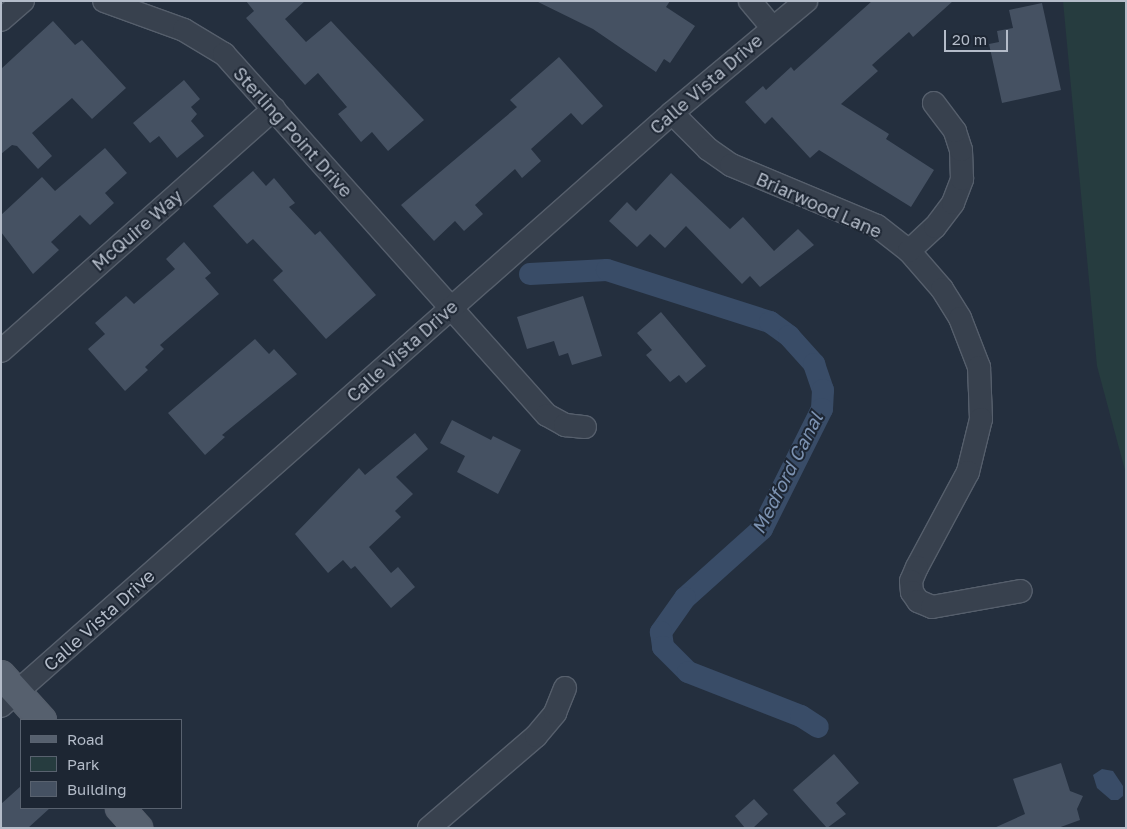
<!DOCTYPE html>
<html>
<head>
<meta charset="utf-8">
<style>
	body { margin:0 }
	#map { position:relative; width:1127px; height:829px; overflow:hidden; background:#242f3e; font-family:"Golos Text",sans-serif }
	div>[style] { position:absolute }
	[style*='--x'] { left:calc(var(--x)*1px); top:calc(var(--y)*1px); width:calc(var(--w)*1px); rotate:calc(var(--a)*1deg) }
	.green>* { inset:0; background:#263c3f }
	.water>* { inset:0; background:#394c67 }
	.canal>* { height:22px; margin:-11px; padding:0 11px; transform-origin:11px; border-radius:11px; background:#394c67 }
	.building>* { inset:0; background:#455162 }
	.roads { filter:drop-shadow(1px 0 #565f6c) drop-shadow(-1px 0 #565f6c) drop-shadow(0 1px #565f6c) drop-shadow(0 -1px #565f6c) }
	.minor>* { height:22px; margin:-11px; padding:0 11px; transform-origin:11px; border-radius:11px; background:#38414e }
	.primary>* { height:28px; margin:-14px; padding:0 14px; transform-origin:14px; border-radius:14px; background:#56606e }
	span { translate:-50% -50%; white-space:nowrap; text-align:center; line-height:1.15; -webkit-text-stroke:4px #1d2633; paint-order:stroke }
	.street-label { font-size:18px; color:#b4bcc9 }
	.water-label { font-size:19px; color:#7c92b1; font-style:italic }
	.frame { position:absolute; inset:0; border:2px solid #b4bcc9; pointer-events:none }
	.legend { position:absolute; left:20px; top:719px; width:162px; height:90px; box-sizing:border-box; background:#1d2633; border:1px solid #59626f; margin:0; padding:6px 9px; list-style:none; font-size:15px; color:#b4bcc9 }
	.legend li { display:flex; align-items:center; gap:10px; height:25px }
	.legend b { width:25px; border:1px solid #59626f }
	.scale { position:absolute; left:944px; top:30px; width:64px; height:22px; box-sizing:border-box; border:2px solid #b4bcc9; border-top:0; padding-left:6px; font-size:15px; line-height:18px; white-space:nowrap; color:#b4bcc9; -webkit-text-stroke:4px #1d2633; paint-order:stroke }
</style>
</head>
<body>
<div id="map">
	<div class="green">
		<i style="clip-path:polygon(1063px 1px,1126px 1px,1126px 474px,1097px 366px)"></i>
	</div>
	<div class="water">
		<i style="clip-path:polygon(1102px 769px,1113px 771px,1123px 786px,1123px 796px,1118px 800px,1111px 800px,1097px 788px,1093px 775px)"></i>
	</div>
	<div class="canal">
		<i style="--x:530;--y:274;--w:77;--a:-3"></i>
		<i style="--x:607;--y:270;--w:171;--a:17.7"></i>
		<i style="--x:770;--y:322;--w:24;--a:36"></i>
		<i style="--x:789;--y:336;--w:38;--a:48"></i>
		<i style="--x:814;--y:364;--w:28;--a:71"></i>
		<i style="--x:823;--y:390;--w:19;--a:93"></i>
		<i style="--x:822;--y:409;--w:134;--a:116.6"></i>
		<i style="--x:762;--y:529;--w:103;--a:138.1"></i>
		<i style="--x:685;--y:598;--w:42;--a:125.2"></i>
		<i style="--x:661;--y:632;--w:15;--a:82"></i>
		<i style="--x:663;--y:647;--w:35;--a:45"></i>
		<i style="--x:688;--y:672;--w:121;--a:21.3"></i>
		<i style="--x:801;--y:716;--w:20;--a:33"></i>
	</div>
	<div class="building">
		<i style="clip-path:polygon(246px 1px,305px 1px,285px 19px,306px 42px,331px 21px,424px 120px,388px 151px,372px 132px,361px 142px,338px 114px,347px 107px,318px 73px,305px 85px,246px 18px,254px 11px)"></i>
		<i style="clip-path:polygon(536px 1px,670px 1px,666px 7px,695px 26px,670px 63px,664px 59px,656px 72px,593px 29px)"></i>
		<i style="clip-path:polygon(872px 1px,953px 1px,913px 37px,909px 32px,872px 65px,878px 71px,841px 104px,889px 134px,886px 139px,934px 170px,911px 207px,819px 150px,810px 158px,772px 117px,765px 124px,745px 102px,763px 86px,766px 90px,791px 67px,794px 71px)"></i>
		<i style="clip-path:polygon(1042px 3px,1061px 90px,1002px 103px,989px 44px,999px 42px,997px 31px,1013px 28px,1009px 10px)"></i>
		<i style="clip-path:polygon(53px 21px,75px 45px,82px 40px,126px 88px,92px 119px,72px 98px,32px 133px,52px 156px,38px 169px,17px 146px,12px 145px,1px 154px,1px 69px)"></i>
		<i style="clip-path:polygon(559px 57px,603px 106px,582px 125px,571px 113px,531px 149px,541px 161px,522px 178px,515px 169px,475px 205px,483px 214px,464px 231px,455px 221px,434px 241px,401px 205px,517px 107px,510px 100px)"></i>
		<i style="clip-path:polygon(184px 80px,200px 99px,191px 107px,197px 114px,191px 121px,204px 136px,177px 158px,159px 136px,150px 143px,133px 123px)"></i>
		<i style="clip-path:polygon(105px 148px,127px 173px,105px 193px,114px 203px,90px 225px,80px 215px,51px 242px,59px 250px,33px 274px,1px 232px,1px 215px,42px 177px,55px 191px)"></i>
		<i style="clip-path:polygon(253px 171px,266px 186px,274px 178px,295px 203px,289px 207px,315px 235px,320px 231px,376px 295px,326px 339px,273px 280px,283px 271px,253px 239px,247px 244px,213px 206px)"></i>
		<i style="clip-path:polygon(671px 173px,730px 229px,743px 217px,774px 251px,798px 229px,814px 245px,760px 287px,750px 276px,742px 284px,686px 226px,665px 248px,650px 234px,637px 247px,609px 221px,627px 202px,636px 211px)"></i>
		<i style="clip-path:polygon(184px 242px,211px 273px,205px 278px,219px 294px,160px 345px,164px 349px,145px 367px,148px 370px,125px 391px,88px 349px,105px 334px,95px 323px,126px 296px,134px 304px,175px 269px,166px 259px)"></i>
		<i style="clip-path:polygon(583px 296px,602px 356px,572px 365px,568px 353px,559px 356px,554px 341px,527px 349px,517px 317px)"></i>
		<i style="clip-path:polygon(661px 312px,706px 366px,686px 383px,679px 375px,670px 382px,646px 355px,652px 350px,637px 333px)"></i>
		<i style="clip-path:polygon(255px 339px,269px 354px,274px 349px,297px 374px,222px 435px,225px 437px,205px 455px,168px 413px)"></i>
		<i style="clip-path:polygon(452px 420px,491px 440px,493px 436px,521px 450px,498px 494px,457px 472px,465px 456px,440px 443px)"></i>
		<i style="clip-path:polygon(415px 433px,428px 449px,396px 477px,413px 494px,395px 511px,401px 517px,369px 547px,391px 573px,398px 567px,415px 587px,391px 608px,355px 566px,351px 569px,343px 560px,328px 573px,295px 534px,359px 468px,365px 475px)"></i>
		<i style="clip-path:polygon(834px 754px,859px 783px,836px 803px,846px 814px,827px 828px,793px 790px)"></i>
		<i style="clip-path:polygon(1061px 763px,1070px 791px,1083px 796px,1077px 809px,1080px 820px,1058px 828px,994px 828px,1025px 814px,1013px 779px)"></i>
		<i style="clip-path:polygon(21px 786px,21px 808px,50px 808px,28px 828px,1px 828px,1px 804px)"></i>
		<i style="clip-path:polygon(754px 799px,768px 814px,753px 828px,745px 828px,735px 816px)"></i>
	</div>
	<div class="roads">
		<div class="minor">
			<i style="--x:104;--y:1;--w:85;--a:19.9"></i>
			<i style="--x:184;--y:30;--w:47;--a:31"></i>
			<i style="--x:224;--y:54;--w:484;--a:48.2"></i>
			<i style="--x:547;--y:415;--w:21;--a:29"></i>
			<i style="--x:565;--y:425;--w:20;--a:6"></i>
			<i style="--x:750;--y:1;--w:34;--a:50"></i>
			<i style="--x:1;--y:20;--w:29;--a:-41"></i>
			<i style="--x:672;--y:113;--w:51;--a:45"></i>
			<i style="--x:708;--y:149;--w:28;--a:35"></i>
			<i style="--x:731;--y:165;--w:158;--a:22.7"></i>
			<i style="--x:877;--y:226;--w:41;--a:38"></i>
			<i style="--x:909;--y:251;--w:50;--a:49"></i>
			<i style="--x:942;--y:289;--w:34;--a:58"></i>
			<i style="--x:960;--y:318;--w:53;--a:68.8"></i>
			<i style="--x:979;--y:367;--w:52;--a:87.8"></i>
			<i style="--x:981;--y:419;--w:55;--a:103.8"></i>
			<i style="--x:968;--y:472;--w:108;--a:118.2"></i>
			<i style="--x:917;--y:567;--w:15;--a:113"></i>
			<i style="--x:911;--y:581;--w:11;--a:85"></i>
			<i style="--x:912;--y:592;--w:11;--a:56"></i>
			<i style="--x:918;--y:601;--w:15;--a:23"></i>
			<i style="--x:932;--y:607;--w:90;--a:-10.2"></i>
			<i style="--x:909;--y:251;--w:35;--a:-43"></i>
			<i style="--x:935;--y:227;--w:30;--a:-53"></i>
			<i style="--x:953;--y:203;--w:26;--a:-69"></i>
			<i style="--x:962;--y:179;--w:29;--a:-92"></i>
			<i style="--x:961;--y:150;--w:20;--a:-108"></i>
			<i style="--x:955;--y:131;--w:35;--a:-127"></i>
			<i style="--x:1;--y:351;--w:365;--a:-41.6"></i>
			<i style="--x:1;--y:706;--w:895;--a:-41.47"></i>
			<i style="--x:672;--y:113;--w:175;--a:-39.9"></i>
			<i style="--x:429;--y:828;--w:141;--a:-40.7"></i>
			<i style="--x:536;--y:736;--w:30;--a:-50"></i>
			<i style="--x:555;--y:713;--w:27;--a:-68"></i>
		</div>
		<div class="primary">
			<i style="--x:1;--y:675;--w:61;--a:47.7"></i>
			<i style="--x:120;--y:808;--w:27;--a:48"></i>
		</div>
	</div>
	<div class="street-label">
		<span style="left:706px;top:84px;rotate:-41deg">Calle Vista Drive</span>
		<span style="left:293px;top:132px;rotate:48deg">Sterling Point Drive</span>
		<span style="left:819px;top:205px;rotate:24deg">Briarwood Lane</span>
		<span style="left:137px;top:230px;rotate:-41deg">McQuire Way</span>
		<span style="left:402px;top:351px;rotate:-42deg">Calle Vista Drive</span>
		<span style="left:99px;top:620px;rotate:-42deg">Calle Vista Drive</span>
	</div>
	<div class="water-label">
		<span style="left:787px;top:473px;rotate:-63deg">Medford Canal</span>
	</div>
	<div class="frame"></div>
	<ul class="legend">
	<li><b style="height:6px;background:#56606e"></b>Road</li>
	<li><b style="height:14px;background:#263c3f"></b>Park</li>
	<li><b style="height:14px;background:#455162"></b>Building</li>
	</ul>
	<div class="scale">20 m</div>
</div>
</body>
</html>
